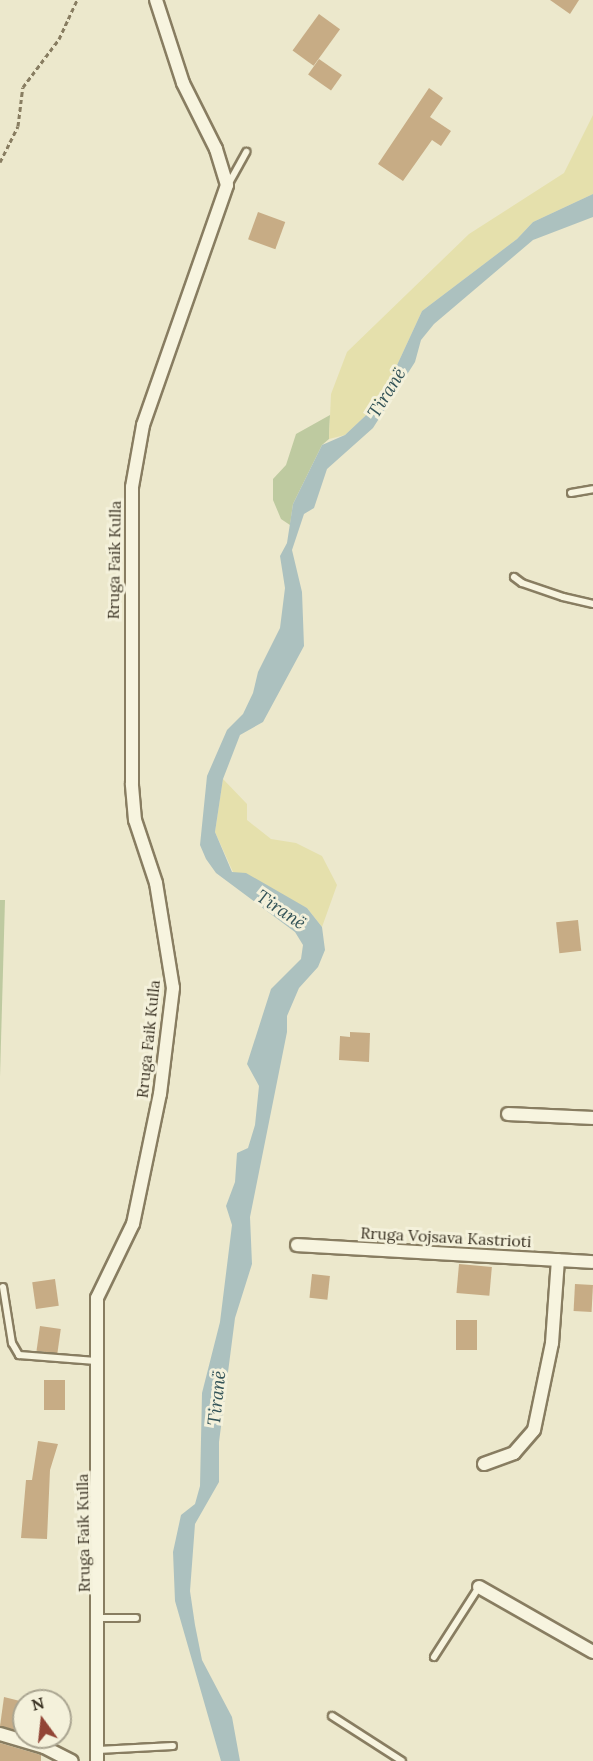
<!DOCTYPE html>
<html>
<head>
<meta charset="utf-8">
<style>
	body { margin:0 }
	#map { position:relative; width:593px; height:1761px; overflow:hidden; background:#ece8cc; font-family:Lora,serif }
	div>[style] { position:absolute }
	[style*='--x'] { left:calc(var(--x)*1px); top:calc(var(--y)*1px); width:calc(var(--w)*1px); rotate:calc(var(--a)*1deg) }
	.green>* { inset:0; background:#becaa0 }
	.sand>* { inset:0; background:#e5e0ac }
	.water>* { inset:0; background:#acc1bf }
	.building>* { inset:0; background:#c7ac85; transform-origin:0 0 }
	.path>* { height:3px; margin-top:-1.5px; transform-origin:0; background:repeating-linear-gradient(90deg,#887d61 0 4.5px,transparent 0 7.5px) }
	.roads { filter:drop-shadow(2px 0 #887d61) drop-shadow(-2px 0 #887d61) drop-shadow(0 2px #887d61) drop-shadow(0 -2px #887d61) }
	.lane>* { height:6px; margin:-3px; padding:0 3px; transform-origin:3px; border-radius:3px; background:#f7f4df }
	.street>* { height:12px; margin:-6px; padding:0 6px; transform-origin:6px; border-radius:6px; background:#f7f4df }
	span { translate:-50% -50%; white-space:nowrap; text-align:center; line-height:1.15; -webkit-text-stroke:6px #f4f1db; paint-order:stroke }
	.street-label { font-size:16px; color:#3a3223 }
	.water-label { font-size:18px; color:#345458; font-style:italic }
	.north { position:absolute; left:12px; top:1689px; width:60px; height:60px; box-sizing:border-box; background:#f4f1db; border:2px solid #aaa591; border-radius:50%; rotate:345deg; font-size:16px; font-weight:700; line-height:24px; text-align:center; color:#3a3223 }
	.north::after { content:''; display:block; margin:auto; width:21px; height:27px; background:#924536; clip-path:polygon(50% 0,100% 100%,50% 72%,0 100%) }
</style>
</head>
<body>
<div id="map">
	<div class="green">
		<i style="clip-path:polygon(330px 415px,329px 439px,322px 445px,293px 504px,290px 525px,281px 519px,273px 500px,273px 479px,286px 465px,296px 434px)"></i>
		<i style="clip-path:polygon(0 900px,5px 900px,0 1077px)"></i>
	</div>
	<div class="sand">
		<i style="clip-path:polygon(593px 115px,593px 194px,533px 222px,517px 239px,422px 311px,380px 402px,345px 435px,329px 439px,331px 394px,347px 352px,469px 234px,564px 173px)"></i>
		<i style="clip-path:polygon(223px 779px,247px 804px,247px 820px,271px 839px,296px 843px,322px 856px,337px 885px,322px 927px,307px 908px,233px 872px,215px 832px)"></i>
	</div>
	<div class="water">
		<i style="clip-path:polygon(593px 194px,593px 217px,533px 240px,434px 324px,421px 340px,415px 362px,373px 428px,327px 469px,314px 508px,304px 514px,292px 550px,302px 592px,304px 646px,263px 722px,240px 735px,223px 779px,215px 832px,232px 872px,246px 873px,307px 908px,322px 927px,325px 950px,318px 967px,299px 988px,287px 1016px,287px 1032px,250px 1217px,252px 1264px,235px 1318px,219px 1442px,219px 1482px,195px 1524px,190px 1591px,195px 1625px,202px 1660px,232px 1717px,240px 1761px,221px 1761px,175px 1601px,173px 1552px,181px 1515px,195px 1504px,200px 1486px,202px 1393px,220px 1322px,232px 1225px,226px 1206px,235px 1182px,237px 1153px,248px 1148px,255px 1125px,259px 1086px,247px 1064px,271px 989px,301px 959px,303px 945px,295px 932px,216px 873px,206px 859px,200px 845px,207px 776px,227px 730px,243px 714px,253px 693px,258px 672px,280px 628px,285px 588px,280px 556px,287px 543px,293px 504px,322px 445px,345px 435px,380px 402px,422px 311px,517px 239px,533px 222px)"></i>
	</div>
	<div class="building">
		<i style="clip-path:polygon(550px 0,579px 0,570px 14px)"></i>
		<i style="left:319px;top:14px;width:26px;height:45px;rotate:36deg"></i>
		<i style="left:319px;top:59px;width:28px;height:19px;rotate:35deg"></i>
		<i style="clip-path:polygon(429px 88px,443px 98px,430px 117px,451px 131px,441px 146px,432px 140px,403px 181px,378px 164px)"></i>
		<i style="left:258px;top:212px;width:29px;height:29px;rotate:20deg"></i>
		<i style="left:578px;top:920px;width:31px;height:22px;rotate:84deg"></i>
		<i style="clip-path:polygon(350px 1032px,370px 1033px,369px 1062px,339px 1060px,340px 1036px,350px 1037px)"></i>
		<i style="left:459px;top:1264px;width:33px;height:29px;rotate:5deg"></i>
		<i style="left:312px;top:1274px;width:18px;height:24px;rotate:6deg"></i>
		<i style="left:55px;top:1279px;width:27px;height:23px;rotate:82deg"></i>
		<i style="left:575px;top:1284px;width:18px;height:27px;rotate:3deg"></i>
		<i style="left:456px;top:1320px;width:21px;height:30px"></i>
		<i style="left:40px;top:1326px;width:21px;height:25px;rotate:8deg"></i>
		<i style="left:65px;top:1380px;width:30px;height:21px;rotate:90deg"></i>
		<i style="clip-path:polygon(38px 1441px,58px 1444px,50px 1470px,47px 1539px,21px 1538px,26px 1480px,32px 1480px)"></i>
		<i style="clip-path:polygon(4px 1697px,24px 1702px,20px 1731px,0 1726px)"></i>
		<i style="clip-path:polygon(0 1743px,41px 1755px,41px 1761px,0 1761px)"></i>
	</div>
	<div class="path">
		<i style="--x:0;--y:162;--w:40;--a:-63.4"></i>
		<i style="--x:18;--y:126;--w:39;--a:-83"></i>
		<i style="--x:23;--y:87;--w:60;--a:-53.1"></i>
		<i style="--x:59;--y:39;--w:43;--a:-65.2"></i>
	</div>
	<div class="roads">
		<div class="lane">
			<i style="--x:228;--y:185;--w:38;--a:-61"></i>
			<i style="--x:571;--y:493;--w:22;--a:-10"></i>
			<i style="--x:514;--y:577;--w:10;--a:37"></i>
			<i style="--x:522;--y:583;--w:43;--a:18.9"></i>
			<i style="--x:563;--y:597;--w:31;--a:13"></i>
			<i style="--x:3;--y:1287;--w:57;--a:80.9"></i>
			<i style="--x:12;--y:1343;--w:14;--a:60"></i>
			<i style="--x:19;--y:1355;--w:77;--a:4.5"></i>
			<i style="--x:100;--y:1618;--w:36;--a:0"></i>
			<i style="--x:434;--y:1657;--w:83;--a:-57.3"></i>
			<i style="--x:332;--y:1716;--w:83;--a:32.7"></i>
			<i style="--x:98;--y:1750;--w:75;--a:-3.1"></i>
		</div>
		<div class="street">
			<i style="--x:508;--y:1114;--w:85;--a:2.7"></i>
			<i style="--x:297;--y:1245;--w:296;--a:3.3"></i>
			<i style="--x:484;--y:1464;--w:32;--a:-20"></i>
			<i style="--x:514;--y:1453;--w:30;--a:-49"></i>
			<i style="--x:534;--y:1430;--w:89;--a:-78.3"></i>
			<i style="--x:552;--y:1343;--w:83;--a:-85.9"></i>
			<i style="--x:479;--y:1587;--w:131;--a:29.7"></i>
			<i style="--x:0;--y:1734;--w:46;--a:16.5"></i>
			<i style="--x:44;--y:1747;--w:31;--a:27"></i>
			<i style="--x:97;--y:1761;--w:463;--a:-90"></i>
			<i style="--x:97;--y:1298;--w:82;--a:-64.1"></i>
			<i style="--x:133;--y:1224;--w:133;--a:-78.3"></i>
			<i style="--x:160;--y:1094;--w:107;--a:-83"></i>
			<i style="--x:173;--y:988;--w:106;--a:-99.2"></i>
			<i style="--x:156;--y:883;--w:66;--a:-108.4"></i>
			<i style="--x:135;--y:820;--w:37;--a:-95"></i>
			<i style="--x:132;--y:783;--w:296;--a:-90"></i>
			<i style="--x:132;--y:487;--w:63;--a:-79.9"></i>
			<i style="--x:143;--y:425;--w:254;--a:-70.7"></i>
			<i style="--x:227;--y:185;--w:38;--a:-107"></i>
			<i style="--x:216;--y:149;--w:74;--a:-116.6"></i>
			<i style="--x:183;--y:83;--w:87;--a:-108"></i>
		</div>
	</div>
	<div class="street-label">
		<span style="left:114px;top:560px;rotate:-89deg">Rruga Faik Kulla</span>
		<span style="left:148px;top:1039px;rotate:-84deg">Rruga Faik Kulla</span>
		<span style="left:446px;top:1237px;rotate:3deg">Rruga Vojsava Kastrioti</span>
		<span style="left:83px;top:1533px;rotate:-91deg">Rruga Faik Kulla</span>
	</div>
	<div class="water-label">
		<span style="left:387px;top:393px;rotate:-58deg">Tiranë</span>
		<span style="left:281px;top:910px;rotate:34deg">Tiranë</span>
		<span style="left:217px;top:1398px;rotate:-84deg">Tiranë</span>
	</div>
	<div class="north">N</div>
</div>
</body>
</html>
